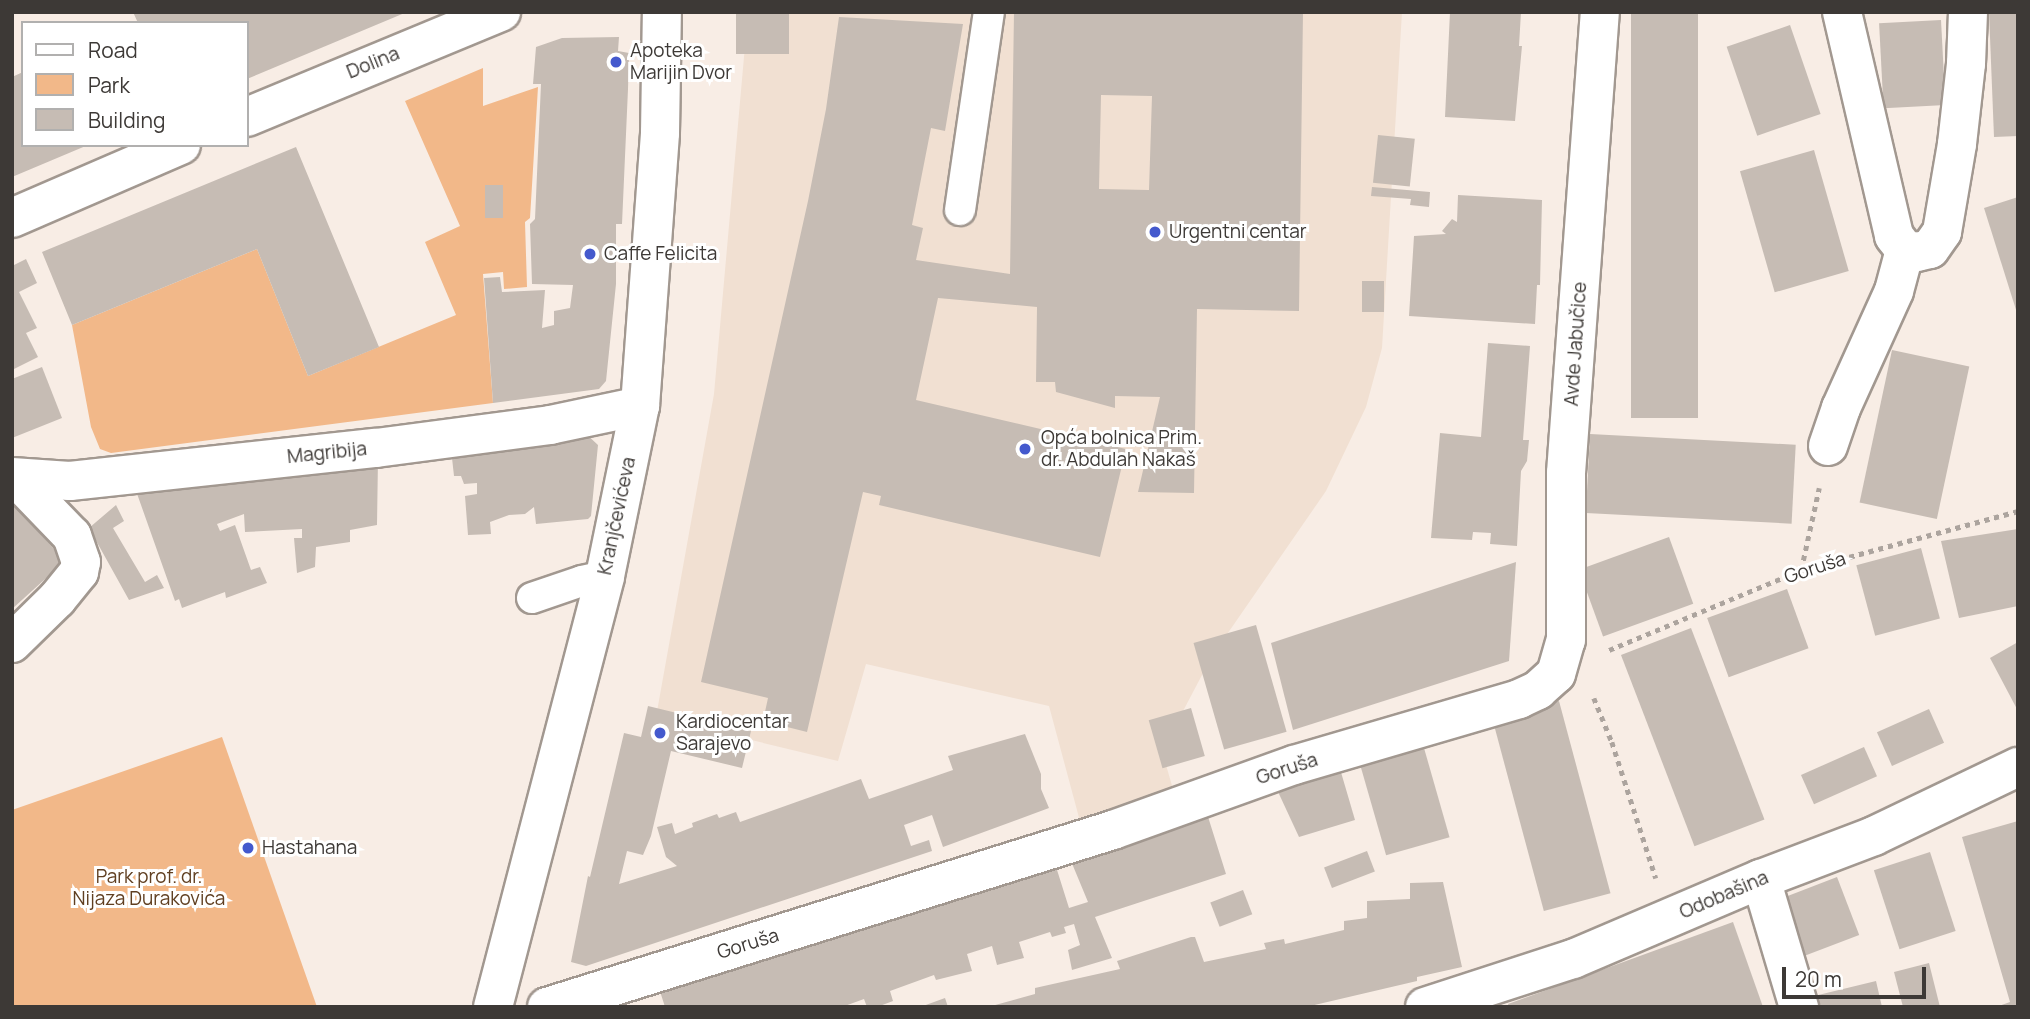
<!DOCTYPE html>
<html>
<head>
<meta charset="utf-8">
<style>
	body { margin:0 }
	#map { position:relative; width:2030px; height:1019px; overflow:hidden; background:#f8ede5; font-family:Manrope,sans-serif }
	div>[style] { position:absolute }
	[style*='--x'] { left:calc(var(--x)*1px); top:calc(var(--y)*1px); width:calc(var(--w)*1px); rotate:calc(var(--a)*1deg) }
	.built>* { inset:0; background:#f1e0d2 }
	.green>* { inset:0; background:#f2b889 }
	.building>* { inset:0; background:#c6bcb4; transform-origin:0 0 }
	.path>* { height:4.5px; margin-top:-2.25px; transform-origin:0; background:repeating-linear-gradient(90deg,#aca49e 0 5px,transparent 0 10px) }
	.roads { filter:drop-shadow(2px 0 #a29890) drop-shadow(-2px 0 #a29890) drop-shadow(0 2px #a29890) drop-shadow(0 -2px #a29890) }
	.lane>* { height:30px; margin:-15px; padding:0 15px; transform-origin:15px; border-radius:15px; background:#fff }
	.street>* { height:38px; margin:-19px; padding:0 19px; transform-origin:19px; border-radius:19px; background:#fff }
	.dots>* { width:19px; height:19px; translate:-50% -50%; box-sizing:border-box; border:4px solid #fff; border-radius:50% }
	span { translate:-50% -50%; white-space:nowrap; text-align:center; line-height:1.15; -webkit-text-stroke:6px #fff; paint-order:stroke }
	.poi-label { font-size:19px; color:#3d3936 }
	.left { translate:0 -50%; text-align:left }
	.street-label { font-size:19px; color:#3d3936 }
	.park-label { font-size:19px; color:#603f21 }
	.frame { position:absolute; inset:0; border:14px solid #3d3936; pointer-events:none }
	.legend { position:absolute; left:21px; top:21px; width:228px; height:126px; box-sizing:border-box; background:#fff; border:2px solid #b1b0af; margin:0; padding:9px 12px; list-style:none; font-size:21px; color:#3d3936 }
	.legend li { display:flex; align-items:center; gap:14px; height:35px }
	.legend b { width:35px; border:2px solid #b1b0af }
	.scale { position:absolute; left:1782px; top:967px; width:144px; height:32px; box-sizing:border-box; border:4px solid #3d3936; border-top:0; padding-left:9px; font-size:21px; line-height:24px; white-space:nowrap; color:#3d3936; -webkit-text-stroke:5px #fff; paint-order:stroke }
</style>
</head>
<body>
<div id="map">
	<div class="built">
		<i style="clip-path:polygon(748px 12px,1402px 12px,1382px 348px,1366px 407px,1326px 491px,1212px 656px,1162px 751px,1175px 796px,1081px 825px,1049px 706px,866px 664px,838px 761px,656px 717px,714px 394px)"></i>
	</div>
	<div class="green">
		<i style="clip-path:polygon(483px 68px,483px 106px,538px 87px,530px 218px,525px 222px,527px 287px,504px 289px,503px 272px,483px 274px,493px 403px,111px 453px,100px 449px,91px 427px,72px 325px,257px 249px,308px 376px,456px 315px,425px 242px,460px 226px,405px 101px)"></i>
		<i style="clip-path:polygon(222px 737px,317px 1007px,12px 1007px,12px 810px)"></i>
	</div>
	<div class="building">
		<i style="clip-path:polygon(133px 12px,407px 12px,247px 79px,247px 23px,138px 23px)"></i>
		<i style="left:736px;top:12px;width:53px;height:42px"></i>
		<i style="clip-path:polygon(evenodd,1014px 12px,1303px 12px,1299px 311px,1197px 309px,1194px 493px,1138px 492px,1160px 397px,1115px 396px,1115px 408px,1056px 392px,1055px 382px,1036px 382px,1037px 307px,938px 298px,916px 400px,1126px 449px,1100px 557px,879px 505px,881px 496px,863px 492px,807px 732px,763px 721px,768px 698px,701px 682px,808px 201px,826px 109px,839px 17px,963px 24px,945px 131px,931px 128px,912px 225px,923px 228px,916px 260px,1010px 274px,1014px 12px,1101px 95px,1152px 96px,1149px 190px,1099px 189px,1101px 95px)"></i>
		<i style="clip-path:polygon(1450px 12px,1521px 12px,1519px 46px,1522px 46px,1515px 121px,1445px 117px)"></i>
		<i style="left:1631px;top:12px;width:67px;height:406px"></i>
		<i style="clip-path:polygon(1989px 12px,2018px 12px,2018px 136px,1994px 137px)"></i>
		<i style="left:1941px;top:20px;width:85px;height:62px;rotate:87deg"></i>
		<i style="left:1790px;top:25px;width:94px;height:67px;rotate:71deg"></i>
		<i style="clip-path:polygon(619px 37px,618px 51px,629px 53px,628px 89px,622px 224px,616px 224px,616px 284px,606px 381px,599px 389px,493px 403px,484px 278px,500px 277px,502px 292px,545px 290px,542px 328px,554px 325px,554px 311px,570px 308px,573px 285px,532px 284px,530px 224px,535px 219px,541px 84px,533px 84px,536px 47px,562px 38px)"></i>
		<i style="clip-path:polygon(23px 72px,23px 145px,88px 145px,12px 177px,12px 77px)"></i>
		<i style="left:1378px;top:135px;width:37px;height:48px;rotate:6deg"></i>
		<i style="clip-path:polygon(296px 147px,379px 347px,308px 376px,257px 249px,72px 325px,42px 252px)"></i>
		<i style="left:1814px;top:150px;width:126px;height:77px;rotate:74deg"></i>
		<i style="left:485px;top:185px;width:18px;height:33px"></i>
		<i style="clip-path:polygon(1372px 187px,1430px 192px,1429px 207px,1410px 205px,1411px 199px,1371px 196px)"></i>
		<i style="clip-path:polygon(1458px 195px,1542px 200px,1540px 285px,1537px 285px,1535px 324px,1409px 316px,1414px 236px,1446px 234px,1442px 231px,1452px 219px,1457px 222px)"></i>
		<i style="clip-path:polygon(2018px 197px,2018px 312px,2017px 313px,1984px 208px)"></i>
		<i style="clip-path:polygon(26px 259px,37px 283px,19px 292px,37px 328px,26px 333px,38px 357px,12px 370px,12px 266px)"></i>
		<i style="left:1362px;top:281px;width:22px;height:31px"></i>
		<i style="clip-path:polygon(1488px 343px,1530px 346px,1523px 440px,1529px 440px,1527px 461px,1521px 471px,1517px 546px,1490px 544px,1491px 533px,1473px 532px,1472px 540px,1431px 538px,1440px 433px,1481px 437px)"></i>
		<i style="left:1892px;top:350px;width:79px;height:156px;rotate:12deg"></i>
		<i style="clip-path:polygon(42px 367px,62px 418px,12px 438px,12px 379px)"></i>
		<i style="clip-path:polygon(584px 432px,598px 445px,591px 516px,588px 519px,536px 524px,534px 507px,525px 514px,509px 515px,490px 522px,491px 534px,468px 535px,465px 496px,477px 494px,477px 483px,464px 484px,461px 476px,454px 476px,451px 449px)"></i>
		<i style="left:1590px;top:434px;width:206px;height:79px;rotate:3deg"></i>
		<i style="clip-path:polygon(378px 459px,377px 525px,350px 530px,350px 542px,316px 547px,315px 567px,297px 573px,294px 538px,302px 538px,302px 529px,245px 532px,244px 514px,217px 524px,220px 531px,235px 525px,251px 570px,260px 567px,267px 583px,226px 598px,225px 592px,182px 608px,179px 599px,175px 601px,135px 488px)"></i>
		<i style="clip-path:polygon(12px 503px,65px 561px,12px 609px)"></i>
		<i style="clip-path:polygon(116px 505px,124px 521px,113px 528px,145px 582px,157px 575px,164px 588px,129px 600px,89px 528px)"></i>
		<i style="clip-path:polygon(2018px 529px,2018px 606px,1959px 618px,1941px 541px)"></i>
		<i style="left:1669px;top:537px;width:71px;height:96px;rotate:70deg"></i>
		<i style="left:1921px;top:548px;width:73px;height:67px;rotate:75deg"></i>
		<i style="clip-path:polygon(1516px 562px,1509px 661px,1293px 730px,1271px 643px)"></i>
		<i style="left:1787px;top:589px;width:63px;height:85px;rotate:70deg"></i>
		<i style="left:1256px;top:625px;width:111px;height:65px;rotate:74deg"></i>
		<i style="left:1691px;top:628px;width:205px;height:75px;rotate:69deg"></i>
		<i style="clip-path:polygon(2018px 642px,2018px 711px,1990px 658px)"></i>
		<i style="left:1559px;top:701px;width:199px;height:69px;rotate:75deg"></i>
		<i style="clip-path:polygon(648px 706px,751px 731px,742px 768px,671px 751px,651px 836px,643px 855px,627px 851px,619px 884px,677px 866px,666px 857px,657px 827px,672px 823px,675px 834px,693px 827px,692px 823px,717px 814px,719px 818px,736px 812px,740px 822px,861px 779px,869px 799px,953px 770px,948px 756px,1025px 734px,1041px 774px,1041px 789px,1049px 808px,943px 847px,932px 815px,904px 825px,911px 846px,929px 840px,932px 851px,586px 966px,571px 962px,588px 876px,590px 877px,624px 733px,641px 737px)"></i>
		<i style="left:1191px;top:708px;width:50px;height:44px;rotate:74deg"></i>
		<i style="left:1929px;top:709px;width:37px;height:57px;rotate:66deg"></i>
		<i style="left:1422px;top:741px;width:100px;height:66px;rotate:74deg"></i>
		<i style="left:1864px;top:747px;width:32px;height:69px;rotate:66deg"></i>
		<i style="clip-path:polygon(1338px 762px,1355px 820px,1299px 837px,1273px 781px)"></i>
		<i style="clip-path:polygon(1204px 804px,1226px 874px,1095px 917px,1112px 958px,1072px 970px,1068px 950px,1080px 945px,1074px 924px,1064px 927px,1066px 933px,1052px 937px,1050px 932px,1019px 942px,1024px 958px,997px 965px,992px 946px,967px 954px,972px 971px,936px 980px,934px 975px,890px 991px,893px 1001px,877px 1007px,867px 1007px,864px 999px,842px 1007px,665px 1007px,658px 985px,1052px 854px,1069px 908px,1088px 902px,1066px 849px)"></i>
		<i style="clip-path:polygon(2018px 821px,2018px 1007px,1996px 1007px,2010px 1002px,1962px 837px)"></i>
		<i style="left:1367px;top:851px;width:22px;height:46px;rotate:69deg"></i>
		<i style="left:1930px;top:852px;width:83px;height:59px;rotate:72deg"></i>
		<i style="left:1837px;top:877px;width:62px;height:64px;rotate:69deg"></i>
		<i style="clip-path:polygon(1443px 882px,1462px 967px,1417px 977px,1417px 981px,1306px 1007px,988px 1007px,1035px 994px,1035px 988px,1120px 969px,1117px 961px,1191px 937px,1195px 937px,1204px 962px,1266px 949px,1264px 943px,1284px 939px,1285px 944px,1344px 930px,1344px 921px,1367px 918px,1367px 901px,1410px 899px,1410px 883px)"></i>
		<i style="left:1243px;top:890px;width:26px;height:35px;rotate:69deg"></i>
		<i style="clip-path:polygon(1733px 922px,1763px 1007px,1509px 1007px,1508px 1004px)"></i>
		<i style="clip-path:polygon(1929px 963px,1940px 1007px,1903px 1007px,1894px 972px)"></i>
		<i style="clip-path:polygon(1876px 981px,1882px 1007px,1812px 1007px,1810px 997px)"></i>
		<i style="clip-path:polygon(945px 998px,948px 1007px,923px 1007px,923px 1006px)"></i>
	</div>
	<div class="path">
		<i style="--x:1801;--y:570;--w:84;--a:-77.6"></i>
		<i style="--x:1609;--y:650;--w:208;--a:-22.6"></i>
		<i style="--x:1801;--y:570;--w:225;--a:-15.2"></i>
		<i style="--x:1594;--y:698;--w:48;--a:67.8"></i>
		<i style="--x:1612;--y:742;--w:143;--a:72.1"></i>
	</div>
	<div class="roads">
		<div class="lane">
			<i style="--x:960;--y:210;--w:200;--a:-81.7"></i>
			<i style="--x:532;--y:598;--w:53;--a:-18.8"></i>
			<i style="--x:582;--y:581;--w:24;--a:-12"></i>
		</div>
		<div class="street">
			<i style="--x:1842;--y:12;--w:230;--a:76.9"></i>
			<i style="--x:1894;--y:236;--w:18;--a:52"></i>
			<i style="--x:1905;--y:250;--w:12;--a:9"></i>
			<i style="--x:1917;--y:252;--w:13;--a:-13"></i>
			<i style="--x:1930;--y:249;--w:21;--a:-55"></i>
			<i style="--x:1942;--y:232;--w:89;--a:-80.3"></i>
			<i style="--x:1957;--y:144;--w:81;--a:-83.6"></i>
			<i style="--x:1966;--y:64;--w:52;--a:-87.8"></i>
			<i style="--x:247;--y:117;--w:275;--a:-22.5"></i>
			<i style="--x:12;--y:218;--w:184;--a:-23.4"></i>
			<i style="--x:1828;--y:446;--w:40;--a:-71.1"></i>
			<i style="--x:1841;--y:408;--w:128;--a:-65.6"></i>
			<i style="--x:1894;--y:291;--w:42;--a:-75"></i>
			<i style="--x:12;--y:477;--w:58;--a:3.9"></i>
			<i style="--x:70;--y:481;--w:308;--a:-6.2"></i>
			<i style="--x:376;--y:448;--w:176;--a:-7.5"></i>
			<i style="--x:550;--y:425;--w:92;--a:-11.9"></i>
			<i style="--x:12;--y:643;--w:63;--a:-44.4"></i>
			<i style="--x:57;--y:599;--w:35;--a:-51"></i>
			<i style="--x:79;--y:572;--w:10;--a:-79"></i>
			<i style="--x:81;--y:562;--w:28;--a:-109"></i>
			<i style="--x:72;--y:536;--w:78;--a:-134"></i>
			<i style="--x:1761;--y:879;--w:134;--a:73.5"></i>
			<i style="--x:493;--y:1007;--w:445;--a:-75.4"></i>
			<i style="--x:605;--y:576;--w:174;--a:-78.4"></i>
			<i style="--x:640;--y:406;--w:274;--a:-85.8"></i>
			<i style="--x:660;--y:133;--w:121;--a:-89.1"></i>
			<i style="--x:547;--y:1007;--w:593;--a:-17.37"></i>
			<i style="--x:1113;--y:830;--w:192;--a:-19.8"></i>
			<i style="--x:1294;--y:765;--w:234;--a:-16.3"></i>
			<i style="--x:1519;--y:699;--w:21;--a:-25"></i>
			<i style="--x:1538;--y:690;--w:24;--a:-42"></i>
			<i style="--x:1556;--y:674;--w:35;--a:-74"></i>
			<i style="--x:1566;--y:640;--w:167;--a:-90"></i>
			<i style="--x:1566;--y:473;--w:462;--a:-85.8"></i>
			<i style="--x:1425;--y:1007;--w:156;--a:-18"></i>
			<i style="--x:1573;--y:959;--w:204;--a:-23.1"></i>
			<i style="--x:1761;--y:879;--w:121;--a:-20.8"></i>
			<i style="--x:1874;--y:836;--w:160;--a:-25.6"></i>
		</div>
	</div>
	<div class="dots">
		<i style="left:616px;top:62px;background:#4459cd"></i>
		<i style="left:1155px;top:232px;background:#4459cd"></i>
		<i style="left:590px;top:254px;background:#4459cd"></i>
		<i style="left:1025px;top:449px;background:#4459cd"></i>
		<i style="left:660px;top:733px;background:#4459cd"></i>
		<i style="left:248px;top:848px;background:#4459cd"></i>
	</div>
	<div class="poi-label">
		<span class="left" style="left:630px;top:62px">Apoteka<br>Marijin Dvor</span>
		<span class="left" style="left:1169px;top:232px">Urgentni centar</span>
		<span class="left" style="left:604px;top:254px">Caffe Felicita</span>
		<span class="left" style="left:1041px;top:449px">Opća bolnica Prim.<br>dr. Abdulah Nakaš</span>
		<span class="left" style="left:676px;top:733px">Kardiocentar<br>Sarajevo</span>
		<span class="left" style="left:262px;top:848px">Hastahana</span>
	</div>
	<div class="street-label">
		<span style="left:373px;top:63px;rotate:-22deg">Dolina</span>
		<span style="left:1576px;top:344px;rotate:-86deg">Avde Jabučice</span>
		<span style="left:327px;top:453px;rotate:-6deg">Magribija</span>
		<span style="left:617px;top:516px;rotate:-78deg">Kranjčevićeva</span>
		<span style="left:1815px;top:568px;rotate:-18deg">Goruša</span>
		<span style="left:1287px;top:769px;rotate:-18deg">Goruša</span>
		<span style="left:1724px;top:895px;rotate:-23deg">Odobašina</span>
		<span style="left:748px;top:944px;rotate:-17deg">Goruša</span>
	</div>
	<div class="park-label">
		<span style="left:149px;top:888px">Park prof. dr.<br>Nijaza Durakovića</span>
	</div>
	<div class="frame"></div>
	<ul class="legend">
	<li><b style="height:9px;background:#fff"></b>Road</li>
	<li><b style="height:19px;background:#f2b889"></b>Park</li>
	<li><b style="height:19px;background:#c6bcb4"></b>Building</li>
	</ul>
	<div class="scale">20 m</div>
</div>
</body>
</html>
